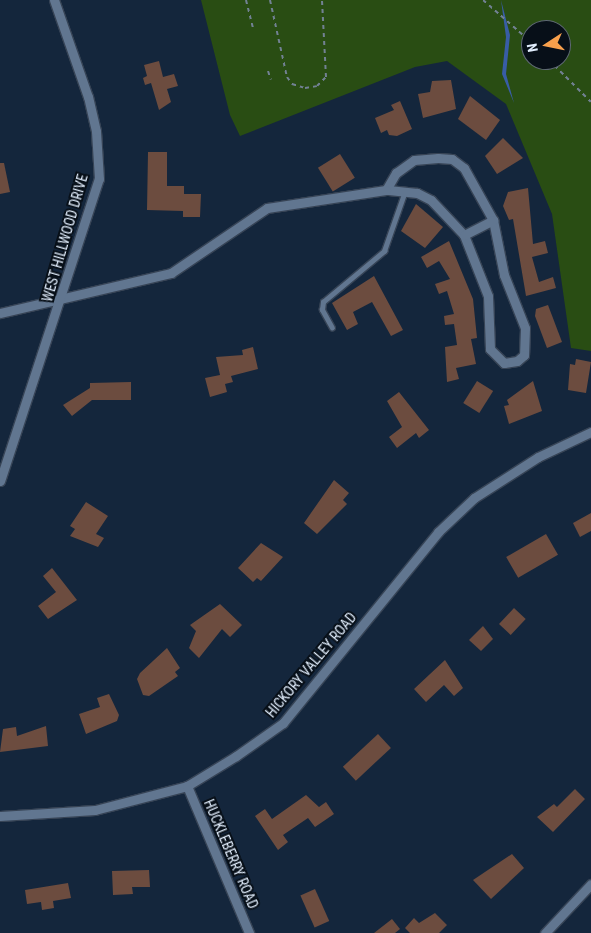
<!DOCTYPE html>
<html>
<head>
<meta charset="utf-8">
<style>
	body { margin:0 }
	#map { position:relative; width:591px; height:933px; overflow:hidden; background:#14263c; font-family:"Roboto Condensed",sans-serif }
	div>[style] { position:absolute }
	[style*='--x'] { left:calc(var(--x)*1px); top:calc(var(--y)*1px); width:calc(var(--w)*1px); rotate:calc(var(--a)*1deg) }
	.green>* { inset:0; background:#294d13 }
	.water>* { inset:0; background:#385da6 }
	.building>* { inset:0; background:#6c4c3f; transform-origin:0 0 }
	.path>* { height:2px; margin-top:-1px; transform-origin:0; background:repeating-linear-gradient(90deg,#728194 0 4px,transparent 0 8px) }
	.roads { filter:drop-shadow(1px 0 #374456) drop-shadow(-1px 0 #374456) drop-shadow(0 1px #374456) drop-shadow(0 -1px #374456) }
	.service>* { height:4.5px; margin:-2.25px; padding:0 2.25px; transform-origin:2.25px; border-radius:2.25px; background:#617690 }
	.minor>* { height:9px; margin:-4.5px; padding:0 4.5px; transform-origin:4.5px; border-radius:4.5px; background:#617690 }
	span { translate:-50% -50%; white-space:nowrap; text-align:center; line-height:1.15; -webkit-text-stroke:4px #070f18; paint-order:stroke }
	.street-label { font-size:14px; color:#e1edfc }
	.north { position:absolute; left:521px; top:20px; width:50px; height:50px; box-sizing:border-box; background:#070f18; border:1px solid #5e6873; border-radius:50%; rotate:259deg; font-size:14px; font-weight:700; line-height:20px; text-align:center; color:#e1edfc }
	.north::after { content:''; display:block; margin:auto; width:18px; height:22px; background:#f8a04c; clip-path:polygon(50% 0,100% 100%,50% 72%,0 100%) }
</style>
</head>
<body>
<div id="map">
	<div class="green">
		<i style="clip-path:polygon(evenodd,201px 0,591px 0,591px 351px,571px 348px,552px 214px,506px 104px,447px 61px,415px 67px,240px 136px,230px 115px,201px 0,531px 30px,561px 30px,561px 60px,531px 60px,531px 30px)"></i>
	</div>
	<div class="water">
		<i style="clip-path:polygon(501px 0,510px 35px,506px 74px,514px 103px,502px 74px,506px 37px)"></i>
	</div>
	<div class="building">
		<i style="clip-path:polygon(159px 61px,163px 77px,174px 74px,178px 86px,167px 89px,171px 102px,159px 110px,151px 83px,145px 85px,143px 78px,147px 76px,144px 65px)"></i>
		<i style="clip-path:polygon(451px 80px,456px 109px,423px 118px,418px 94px,430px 92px,432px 81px)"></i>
		<i style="clip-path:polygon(470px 96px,500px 120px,486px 140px,458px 119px)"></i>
		<i style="clip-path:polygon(400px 101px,412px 129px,397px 136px,389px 135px,387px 130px,381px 133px,375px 118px,394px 110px,391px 105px)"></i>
		<i style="clip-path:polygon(503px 138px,523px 158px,497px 174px,485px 156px)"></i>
		<i style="clip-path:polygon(148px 152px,167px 152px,167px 186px,184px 186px,184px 194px,201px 194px,200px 217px,183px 217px,183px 211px,147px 210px)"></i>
		<i style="left:340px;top:154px;width:28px;height:26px;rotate:58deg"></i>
		<i style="clip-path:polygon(0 163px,4px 163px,10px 192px,0 194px)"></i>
		<i style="clip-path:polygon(528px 188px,533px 244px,545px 241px,548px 253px,532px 257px,539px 282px,553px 277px,556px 288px,526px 296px,513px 219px,509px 220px,503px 206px,508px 192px)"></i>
		<i style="clip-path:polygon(416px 204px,443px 227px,425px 248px,401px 231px)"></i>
		<i style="clip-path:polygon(449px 241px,473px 299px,477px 338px,471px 339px,476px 364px,456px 368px,459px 379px,447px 382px,445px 347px,457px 345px,454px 324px,445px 325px,444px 316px,454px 314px,447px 291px,439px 294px,435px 284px,450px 279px,439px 261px,427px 268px,421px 257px)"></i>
		<i style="clip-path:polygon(374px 276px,403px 330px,391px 336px,372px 302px,353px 312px,358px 324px,347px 330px,332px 303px)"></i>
		<i style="clip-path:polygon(548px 305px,562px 342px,547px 348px,535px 316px,536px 309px)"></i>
		<i style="clip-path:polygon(253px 347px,258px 369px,231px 376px,233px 382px,225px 384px,227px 392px,210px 397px,205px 378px,220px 375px,216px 357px,243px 355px,242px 350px)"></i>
		<i style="clip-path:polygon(576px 359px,591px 362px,586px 393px,568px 390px,570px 364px,575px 365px)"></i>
		<i style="left:477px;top:381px;width:19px;height:26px;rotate:32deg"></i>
		<i style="clip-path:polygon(533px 381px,542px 411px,509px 424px,504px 406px,509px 405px,507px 400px)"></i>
		<i style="clip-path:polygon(131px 382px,131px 400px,92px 400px,72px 416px,63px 405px,90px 388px,90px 383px)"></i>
		<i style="clip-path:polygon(399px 392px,429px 430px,419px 438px,416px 433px,397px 448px,389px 437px,402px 427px,387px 401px)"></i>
		<i style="clip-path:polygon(334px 480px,349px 493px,343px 500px,347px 504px,317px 534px,304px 523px)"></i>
		<i style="clip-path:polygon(86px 502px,108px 516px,96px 534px,104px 538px,98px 547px,70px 536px,75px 529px,70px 526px)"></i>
		<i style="clip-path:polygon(591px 513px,591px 531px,580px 537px,573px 523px)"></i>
		<i style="left:546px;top:534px;width:24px;height:46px;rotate:60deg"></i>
		<i style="clip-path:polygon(261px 543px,283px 557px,261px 581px,257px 578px,253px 582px,238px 568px)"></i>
		<i style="clip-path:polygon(52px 568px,77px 600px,48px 619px,38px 606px,56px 592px,43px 576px)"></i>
		<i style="clip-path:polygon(220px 604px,242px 625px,230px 637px,222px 629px,199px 658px,189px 648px,196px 631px,190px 625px)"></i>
		<i style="left:514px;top:608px;width:16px;height:22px;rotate:43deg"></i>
		<i style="clip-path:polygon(483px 626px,493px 639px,481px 651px,469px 640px)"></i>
		<i style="clip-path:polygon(167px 648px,180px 668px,175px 672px,178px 676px,149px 696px,143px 695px,137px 679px,140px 673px)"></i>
		<i style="clip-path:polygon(445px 660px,463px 688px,454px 696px,444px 685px,426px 702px,414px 689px)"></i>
		<i style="clip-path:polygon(109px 694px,119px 715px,117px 721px,86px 734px,79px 714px,100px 707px,97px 698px)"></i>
		<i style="clip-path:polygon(46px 726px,48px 746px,0 752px,3px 729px,16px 727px,17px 736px)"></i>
		<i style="left:378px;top:734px;width:19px;height:48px;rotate:47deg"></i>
		<i style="clip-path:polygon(575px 789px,585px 799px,553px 832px,537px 817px,554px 804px,557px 807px)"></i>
		<i style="clip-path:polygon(306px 795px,319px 807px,326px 802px,334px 814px,315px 827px,308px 818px,283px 835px,288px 842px,278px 850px,255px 816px,265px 809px,272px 819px)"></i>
		<i style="clip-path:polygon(512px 854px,524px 868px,491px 899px,473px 880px)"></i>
		<i style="clip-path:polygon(149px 870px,150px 887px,132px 887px,133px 894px,113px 895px,112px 871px)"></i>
		<i style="clip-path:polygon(68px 883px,71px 898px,53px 901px,54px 908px,42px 910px,41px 902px,27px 904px,25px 890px)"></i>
		<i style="left:315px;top:889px;width:35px;height:16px;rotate:66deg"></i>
		<i style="clip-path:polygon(435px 913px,447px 925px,439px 933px,410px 933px,405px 928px,414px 918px,419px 923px)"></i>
		<i style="clip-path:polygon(392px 919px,400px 929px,395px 933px,374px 933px)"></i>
	</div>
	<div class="path">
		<i style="--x:246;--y:0;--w:29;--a:76"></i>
		<i style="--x:270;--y:0;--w:79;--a:77.6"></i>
		<i style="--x:287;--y:77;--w:9;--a:54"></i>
		<i style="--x:292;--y:84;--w:14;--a:17"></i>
		<i style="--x:305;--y:88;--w:12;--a:-9"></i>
		<i style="--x:317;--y:86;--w:13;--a:-45"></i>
		<i style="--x:326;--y:77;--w:77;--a:-93"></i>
		<i style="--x:483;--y:0;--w:64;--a:41.2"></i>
		<i style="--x:549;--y:60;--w:59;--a:45"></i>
		<i style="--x:268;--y:71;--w:9;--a:72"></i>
	</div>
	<div class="roads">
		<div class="service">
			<i style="--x:332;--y:328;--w:21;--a:-119"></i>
			<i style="--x:322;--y:310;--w:8;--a:-83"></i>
			<i style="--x:323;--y:302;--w:80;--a:-39.9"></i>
			<i style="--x:384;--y:251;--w:64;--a:-70.7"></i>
		</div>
		<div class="minor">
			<i style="--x:438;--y:158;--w:14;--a:4"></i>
			<i style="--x:452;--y:159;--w:15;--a:37"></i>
			<i style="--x:464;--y:168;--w:60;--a:60.9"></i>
			<i style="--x:493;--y:220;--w:56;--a:78.7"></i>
			<i style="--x:504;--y:275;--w:57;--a:68.4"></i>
			<i style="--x:525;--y:328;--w:27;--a:92"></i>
			<i style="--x:524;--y:355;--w:9;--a:139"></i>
			<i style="--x:517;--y:361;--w:13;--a:171"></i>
			<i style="--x:504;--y:363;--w:20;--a:-135"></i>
			<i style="--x:490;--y:349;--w:53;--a:-92.2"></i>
			<i style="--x:488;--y:296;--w:66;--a:-111.5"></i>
			<i style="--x:464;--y:235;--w:48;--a:-133.3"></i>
			<i style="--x:431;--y:200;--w:16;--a:-153"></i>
			<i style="--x:417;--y:193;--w:31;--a:-174"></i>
			<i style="--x:386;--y:190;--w:20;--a:-60"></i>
			<i style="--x:396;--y:173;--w:22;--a:-36"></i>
			<i style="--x:414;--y:160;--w:24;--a:-5"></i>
			<i style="--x:464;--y:235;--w:33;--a:-27"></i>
			<i style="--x:0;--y:313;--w:176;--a:-13.2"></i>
			<i style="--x:171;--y:273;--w:116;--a:-34.1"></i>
			<i style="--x:267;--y:208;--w:120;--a:-8.6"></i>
			<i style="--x:0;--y:481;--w:318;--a:-71.9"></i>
			<i style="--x:99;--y:179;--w:48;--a:-93.6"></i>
			<i style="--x:96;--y:131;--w:35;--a:-103"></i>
			<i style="--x:88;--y:97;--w:103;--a:-109.3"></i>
			<i style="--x:187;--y:786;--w:160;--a:67.1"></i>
			<i style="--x:0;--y:816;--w:95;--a:-3.6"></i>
			<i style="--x:95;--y:810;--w:95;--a:-14.6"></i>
			<i style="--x:187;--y:786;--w:57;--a:-31.5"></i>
			<i style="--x:236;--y:756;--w:57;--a:-35.1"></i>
			<i style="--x:283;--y:723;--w:246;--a:-50.9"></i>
			<i style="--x:438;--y:532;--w:50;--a:-43.4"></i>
			<i style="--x:474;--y:498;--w:76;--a:-32.6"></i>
			<i style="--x:538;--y:457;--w:59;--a:-25.3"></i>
			<i style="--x:545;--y:933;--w:67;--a:-46.8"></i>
		</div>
	</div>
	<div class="street-label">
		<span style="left:65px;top:238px;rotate:-74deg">WEST HILLWOOD DRIVE</span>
		<span style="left:311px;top:665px;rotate:-50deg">HICKORY VALLEY ROAD</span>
		<span style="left:231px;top:854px;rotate:67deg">HUCKLEBERRY ROAD</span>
	</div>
	<div class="north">N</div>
</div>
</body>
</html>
